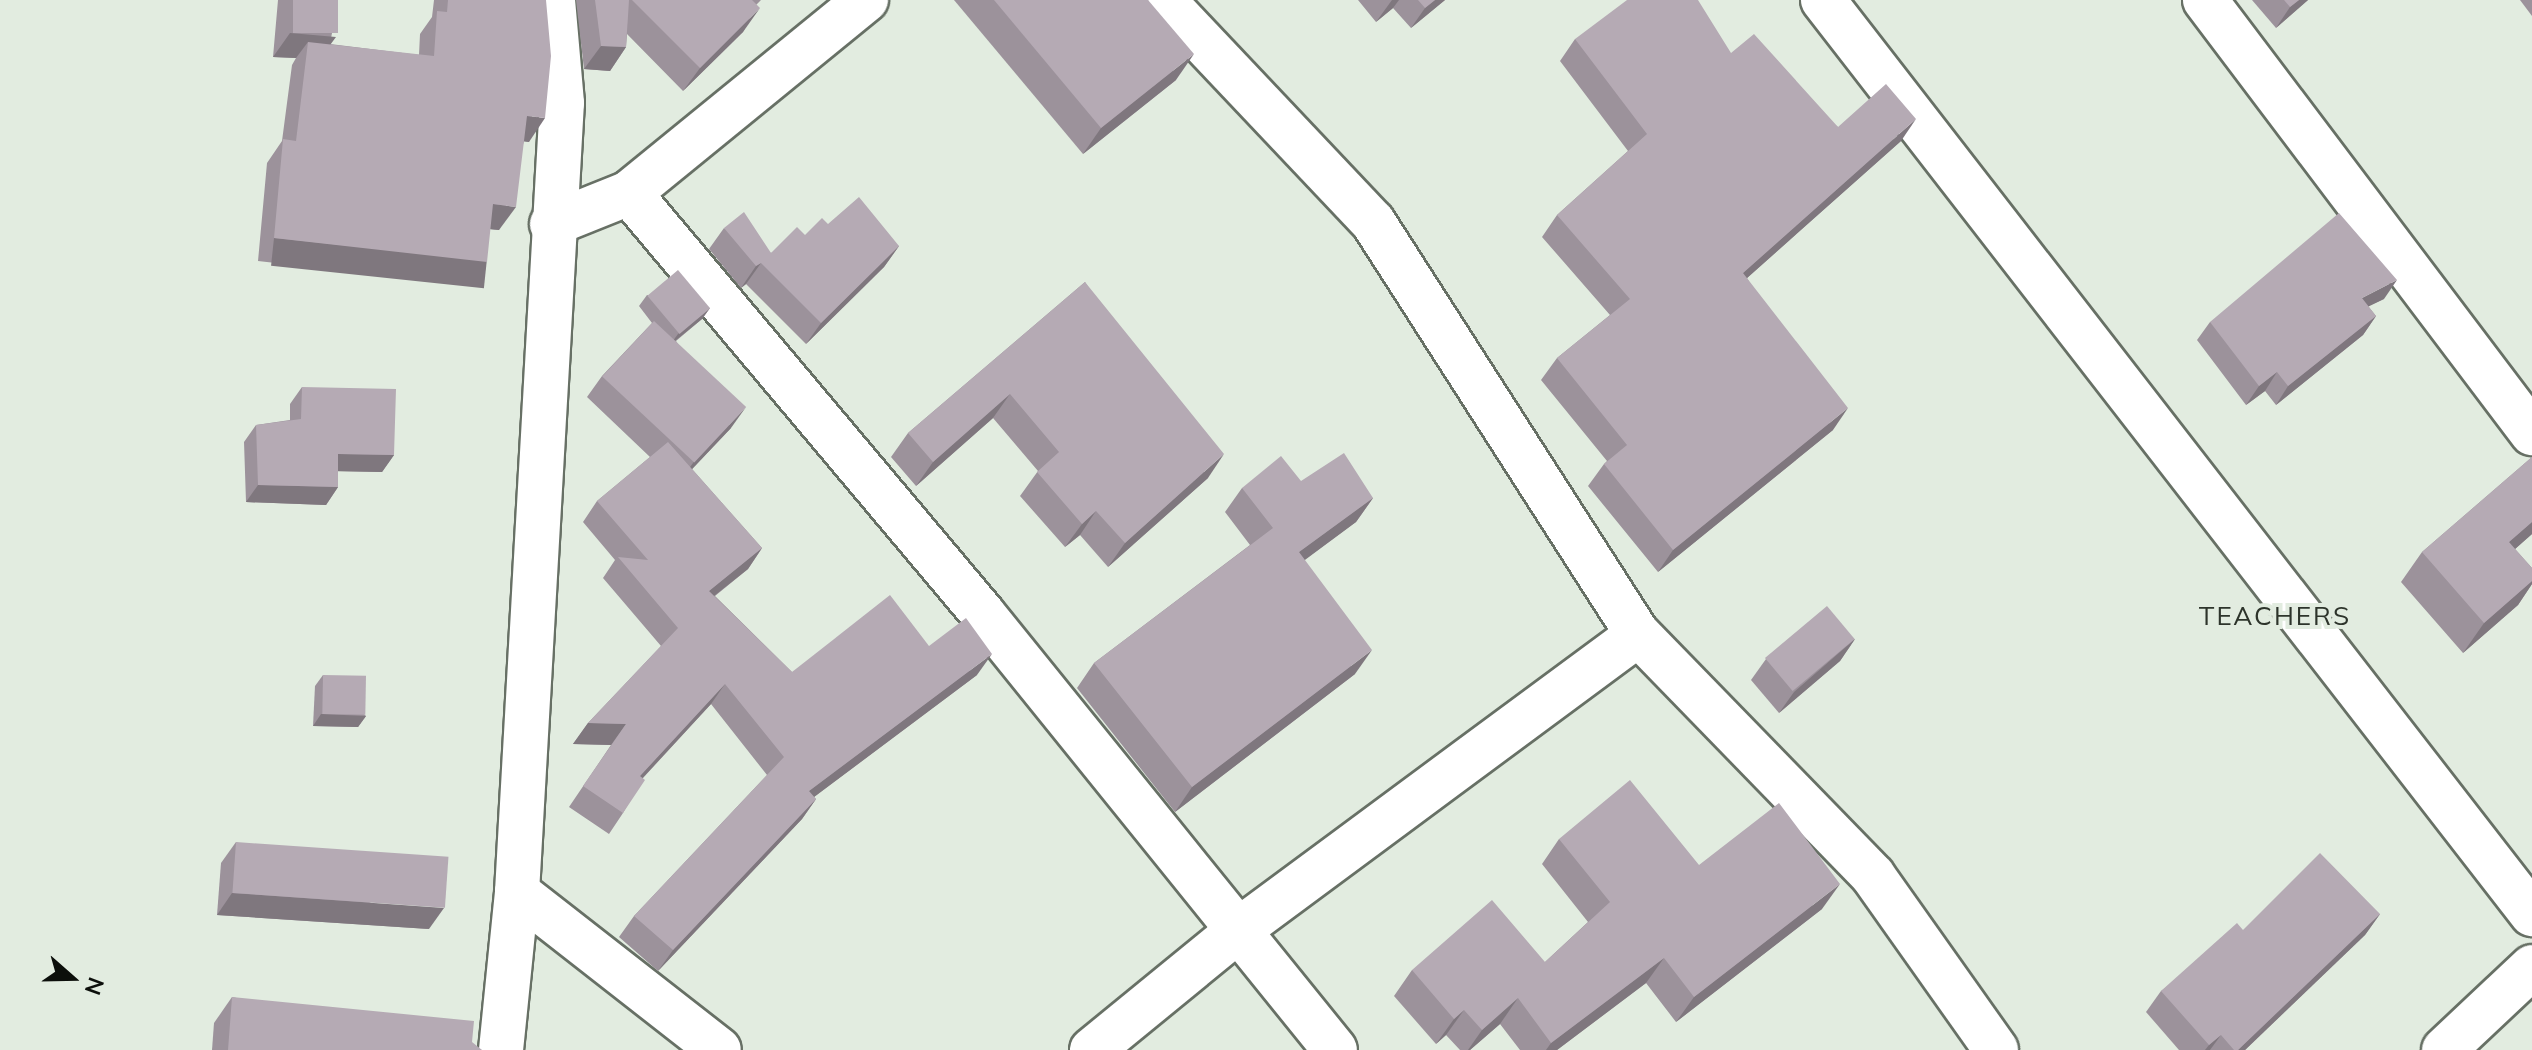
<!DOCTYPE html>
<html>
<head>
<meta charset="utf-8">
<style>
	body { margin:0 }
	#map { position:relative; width:2532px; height:1050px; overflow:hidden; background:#e2ece0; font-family:Mulish,sans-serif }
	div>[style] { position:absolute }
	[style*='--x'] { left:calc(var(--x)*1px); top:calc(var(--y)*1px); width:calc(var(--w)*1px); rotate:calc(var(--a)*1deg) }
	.roads { filter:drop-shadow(2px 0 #677065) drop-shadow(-2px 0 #677065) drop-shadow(0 2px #677065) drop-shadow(0 -2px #677065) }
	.minor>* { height:44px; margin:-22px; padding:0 22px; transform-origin:22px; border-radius:22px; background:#fff }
	.wall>* { inset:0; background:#9c929b }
	.shaded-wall>* { inset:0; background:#7f777e; transform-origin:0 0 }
	.building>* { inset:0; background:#b5aab4; transform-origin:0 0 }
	span { translate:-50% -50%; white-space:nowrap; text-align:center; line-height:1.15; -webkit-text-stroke:8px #e2ece0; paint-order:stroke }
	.quarter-label { font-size:26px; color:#2d342b; letter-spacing:2px }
	.north { position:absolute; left:32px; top:938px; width:80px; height:80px; -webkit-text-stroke:6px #e2ece0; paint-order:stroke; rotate:110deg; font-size:22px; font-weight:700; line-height:32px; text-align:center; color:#0c0f0b }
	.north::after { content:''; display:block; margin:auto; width:28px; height:36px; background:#0c0f0b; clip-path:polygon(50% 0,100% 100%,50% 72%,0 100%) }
</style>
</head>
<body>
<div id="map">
	<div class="roads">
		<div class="minor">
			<i style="--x:1163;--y:0;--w:306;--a:46.6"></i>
			<i style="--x:1373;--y:222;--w:490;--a:57.3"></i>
			<i style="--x:1638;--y:634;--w:337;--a:45.8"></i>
			<i style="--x:1873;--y:876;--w:213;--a:54.7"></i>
			<i style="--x:1823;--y:0;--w:1157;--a:52.2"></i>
			<i style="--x:2205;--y:0;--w:543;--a:52.94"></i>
			<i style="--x:629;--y:193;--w:306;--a:-39.2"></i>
			<i style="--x:552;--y:224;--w:83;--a:-21.9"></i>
			<i style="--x:629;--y:193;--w:550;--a:49.94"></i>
			<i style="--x:983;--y:614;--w:560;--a:51.08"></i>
			<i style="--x:517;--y:892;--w:256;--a:38"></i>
			<i style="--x:501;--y:1050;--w:159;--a:-84.2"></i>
			<i style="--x:517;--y:892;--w:790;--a:-86.74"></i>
			<i style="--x:562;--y:103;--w:103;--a:-95"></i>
			<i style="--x:1092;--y:1050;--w:191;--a:-39.3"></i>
			<i style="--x:1240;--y:929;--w:495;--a:-36.5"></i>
			<i style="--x:2444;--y:1050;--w:121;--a:-43.3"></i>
		</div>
	</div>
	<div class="wall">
		<i style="clip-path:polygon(278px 0,338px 0,330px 44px,419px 55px,420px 34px,432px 17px,434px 0,546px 0,529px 142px,524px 141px,499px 230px,490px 229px,470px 285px,258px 261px,267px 163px,282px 141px,292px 65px,296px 58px,273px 57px)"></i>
		<i style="clip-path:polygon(576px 0,761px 0,756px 5px,743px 32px,683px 91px,627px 34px,626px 47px,610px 71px,584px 69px)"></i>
		<i style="clip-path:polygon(954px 0,1148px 0,1176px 80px,1083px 154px)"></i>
		<i style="clip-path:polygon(1358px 0,1445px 0,1411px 28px,1393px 8px,1376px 22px)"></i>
		<i style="clip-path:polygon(2252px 0,2308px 0,2276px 28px)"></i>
		<i style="clip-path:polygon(2520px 0,2532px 0,2532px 16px)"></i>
		<i style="clip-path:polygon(1575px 39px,1731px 53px,1838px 127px,1901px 141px,1747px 278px,1833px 430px,1658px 572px,1588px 486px,1604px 464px,1607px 461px,1541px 380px,1557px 358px,1610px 315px,1542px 237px,1557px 215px,1628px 151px,1560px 61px)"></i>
		<i style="clip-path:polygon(828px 224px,899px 246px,884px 267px,806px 344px,746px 284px,741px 288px,709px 249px,724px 228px,771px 253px)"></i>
		<i style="clip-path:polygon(1085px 282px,1208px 478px,1108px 567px,1080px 535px,1065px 547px,1020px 496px,1038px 471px,993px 418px,916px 486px,891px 457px,908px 433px)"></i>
		<i style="clip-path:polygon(647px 295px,710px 308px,702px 319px,676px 341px,731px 428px,692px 469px,762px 548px,748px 569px,715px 596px,792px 672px,929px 646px,977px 675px,814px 797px,816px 799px,802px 819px,658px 971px,619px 937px,634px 916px,767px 775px,711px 704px,643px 778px,623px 813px,609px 834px,569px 807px,611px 745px,573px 744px,588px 723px,661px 646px,603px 578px,615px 560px,583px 522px,597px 501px,650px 457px,587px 397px,602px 376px,652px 323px,639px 306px)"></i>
		<i style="clip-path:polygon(2384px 299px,2368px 306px,2376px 316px,2363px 335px,2276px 405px,2265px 391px,2246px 405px,2197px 340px,2210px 322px)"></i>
		<i style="clip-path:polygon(302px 387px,394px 455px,382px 472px,338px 471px,338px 487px,326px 505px,246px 502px,244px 442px,256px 425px,290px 420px,290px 404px)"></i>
		<i style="clip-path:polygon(2532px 457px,2532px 534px,2515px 549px,2532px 568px,2532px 584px,2518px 605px,2463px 653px,2401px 582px,2422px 552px)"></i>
		<i style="clip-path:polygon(1301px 481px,1373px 498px,1356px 522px,1304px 560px,1355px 674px,1175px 812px,1077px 688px,1094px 663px,1250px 545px,1225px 512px,1242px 488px)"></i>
		<i style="clip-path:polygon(1855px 639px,1840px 661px,1779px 713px,1751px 680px,1766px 659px)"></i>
		<i style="clip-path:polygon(323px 675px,366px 716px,358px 727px,313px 726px,315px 686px)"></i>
		<i style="clip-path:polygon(1559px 839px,1699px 865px,1822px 909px,1676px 1022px,1646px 983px,1557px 1050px,1520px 1050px,1500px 1024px,1470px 1050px,1460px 1050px,1446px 1035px,1436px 1044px,1394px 996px,1412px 970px,1545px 962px,1588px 922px,1542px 864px)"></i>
		<i style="clip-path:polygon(236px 842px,429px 929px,217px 915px,221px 863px)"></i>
		<i style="clip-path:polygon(2380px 914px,2365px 935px,2245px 1050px,2179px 1050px,2146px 1012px,2161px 991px,2243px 930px)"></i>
		<i style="clip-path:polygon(232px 997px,482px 1050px,212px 1050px,214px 1023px)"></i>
	</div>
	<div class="shaded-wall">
		<i style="clip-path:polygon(1392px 0,1399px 0,1393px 8px,1376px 22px)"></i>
		<i style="clip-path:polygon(1435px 0,1445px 0,1411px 28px,1425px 8px)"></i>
		<i style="clip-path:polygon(2299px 0,2308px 0,2276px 28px,2290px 7px)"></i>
		<i style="clip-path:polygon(760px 8px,743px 32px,683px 91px,700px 68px)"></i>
		<i style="clip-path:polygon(290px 33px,336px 37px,319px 60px,308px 42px,296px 58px,273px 57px)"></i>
		<i style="clip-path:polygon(601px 46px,626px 47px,610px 71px,584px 69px)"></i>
		<i style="clip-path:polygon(1194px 54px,1176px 80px,1083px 154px,1101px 128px)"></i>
		<i style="clip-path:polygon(527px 116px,545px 118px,529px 142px,511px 140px)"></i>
		<i style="clip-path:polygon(1916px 119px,1901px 141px,1728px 295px,1743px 273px)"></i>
		<i style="clip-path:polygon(493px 204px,516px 207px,499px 230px,477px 228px)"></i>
		<i style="left:274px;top:238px;width:214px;height:28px;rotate:6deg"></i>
		<i style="clip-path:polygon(899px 246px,884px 267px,806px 344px,821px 323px)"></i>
		<i style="clip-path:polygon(761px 263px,746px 284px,741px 288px,756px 266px)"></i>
		<i style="clip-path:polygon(2397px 280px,2384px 299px,2349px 316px,2362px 298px)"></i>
		<i style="clip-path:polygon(710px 308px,702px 319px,670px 345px,678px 334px)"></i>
		<i style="clip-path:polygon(2376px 316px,2363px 335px,2276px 405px,2288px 386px)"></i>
		<i style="clip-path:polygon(2277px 372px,2265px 391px,2246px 405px,2259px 386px)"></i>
		<i style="clip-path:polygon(1010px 394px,993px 418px,916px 486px,933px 462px)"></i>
		<i style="clip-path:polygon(746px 407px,731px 428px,678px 484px,693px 463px)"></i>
		<i style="clip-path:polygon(1848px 408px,1833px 430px,1658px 572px,1673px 550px)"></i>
		<i style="clip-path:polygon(338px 454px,394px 455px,382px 472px,326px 471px)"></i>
		<i style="clip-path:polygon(1224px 454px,1208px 478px,1108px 567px,1125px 543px)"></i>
		<i style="clip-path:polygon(258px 485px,338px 487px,326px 505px,246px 502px)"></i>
		<i style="clip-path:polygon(1373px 498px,1356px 522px,1282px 577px,1299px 552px)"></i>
		<i style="clip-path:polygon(1096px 511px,1080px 535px,1065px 547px,1082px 524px)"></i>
		<i style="clip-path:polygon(2532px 522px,2532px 534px,2489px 572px,2509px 542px)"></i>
		<i style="clip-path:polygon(762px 548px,748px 569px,695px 611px,709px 591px)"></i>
		<i style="clip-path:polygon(2532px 581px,2532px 584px,2518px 605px,2463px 653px,2484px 623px)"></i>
		<i style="clip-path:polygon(1855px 639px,1840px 661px,1779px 713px,1794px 692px)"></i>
		<i style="clip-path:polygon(1372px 650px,1355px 674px,1175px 812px,1192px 787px)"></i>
		<i style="clip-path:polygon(992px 654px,977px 675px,794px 812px,809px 791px)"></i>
		<i style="clip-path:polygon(725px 684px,711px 704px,625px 797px,640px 776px)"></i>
		<i style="clip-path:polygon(321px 714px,366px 716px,358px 727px,313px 726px)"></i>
		<i style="clip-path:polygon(588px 723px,626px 724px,611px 745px,573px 744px)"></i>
		<i style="clip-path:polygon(816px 799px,802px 819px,658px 971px,673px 950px)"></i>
		<i style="clip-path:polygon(1840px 884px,1822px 909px,1676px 1022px,1694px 997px)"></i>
		<i style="clip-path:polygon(232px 893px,444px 908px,429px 929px,217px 915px)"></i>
		<i style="clip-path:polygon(2380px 914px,2365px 935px,2245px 1050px,2238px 1050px)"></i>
		<i style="clip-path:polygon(1664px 958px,1646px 983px,1557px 1050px,1546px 1050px,1551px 1043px)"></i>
		<i style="clip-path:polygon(1518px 998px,1500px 1024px,1470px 1050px,1468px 1050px,1482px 1030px)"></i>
		<i style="clip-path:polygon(1464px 1010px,1446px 1035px,1436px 1044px,1454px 1019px)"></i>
		<i style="clip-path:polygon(2221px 1035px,2210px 1050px,2205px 1050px,2209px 1045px)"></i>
	</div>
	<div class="building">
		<i style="left:293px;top:0;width:45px;height:33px"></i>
		<i style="clip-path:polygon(448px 0,546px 0,551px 56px,545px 118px,527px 116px,516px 207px,493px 204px,487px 262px,274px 238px,283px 139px,296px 141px,308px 42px,434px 56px,437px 11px,447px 12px)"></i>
		<i style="clip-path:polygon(595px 0,629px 0,626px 47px,601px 46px)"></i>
		<i style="clip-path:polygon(632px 0,752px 0,760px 8px,700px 68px)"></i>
		<i style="clip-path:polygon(994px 0,1148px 0,1194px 54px,1101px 128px)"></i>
		<i style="clip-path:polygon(1418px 0,1435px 0,1425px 8px)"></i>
		<i style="clip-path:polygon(1627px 0,1698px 0,1731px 53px,1754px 34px,1838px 127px,1886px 84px,1916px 119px,1743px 273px,1848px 408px,1673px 550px,1604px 464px,1627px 445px,1557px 358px,1630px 299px,1557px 215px,1647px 134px,1575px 39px)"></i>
		<i style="clip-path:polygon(2284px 0,2299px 0,2290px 7px)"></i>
		<i style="clip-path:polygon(859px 197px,899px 246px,821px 323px,761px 263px,756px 266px,724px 228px,744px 212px,771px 253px,797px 227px,805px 235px,822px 218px,828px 224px)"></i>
		<i style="clip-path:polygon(2339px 213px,2397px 280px,2362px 298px,2376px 316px,2288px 386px,2277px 372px,2259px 386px,2210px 322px)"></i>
		<i style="left:678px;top:270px;width:50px;height:40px;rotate:50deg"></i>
		<i style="clip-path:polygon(1085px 282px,1224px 454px,1125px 543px,1096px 511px,1082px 524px,1037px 472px,1059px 452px,1010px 394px,933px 462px,908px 433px)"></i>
		<i style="left:654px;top:321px;width:126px;height:76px;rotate:43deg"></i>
		<i style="clip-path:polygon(302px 387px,396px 389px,394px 455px,338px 454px,338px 487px,258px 485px,256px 425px,301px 419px)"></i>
		<i style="clip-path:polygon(668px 442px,762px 548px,709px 591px,792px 672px,890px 595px,929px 646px,966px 618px,992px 654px,809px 791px,816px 799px,673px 950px,634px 916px,784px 757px,725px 684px,640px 776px,645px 780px,623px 813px,583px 786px,626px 724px,588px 723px,678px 628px,618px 557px,648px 560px,597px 501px)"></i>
		<i style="clip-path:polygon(1344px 453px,1373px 498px,1299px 552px,1372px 650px,1192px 787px,1094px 663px,1273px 528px,1242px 488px,1281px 456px,1301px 481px)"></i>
		<i style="clip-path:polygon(2532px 457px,2532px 522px,2509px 542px,2532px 568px,2532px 581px,2484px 623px,2422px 552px)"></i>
		<i style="left:1827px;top:606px;width:43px;height:81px;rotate:50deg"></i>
		<i style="left:323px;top:675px;width:43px;height:39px;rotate:1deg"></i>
		<i style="clip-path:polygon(1630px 780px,1699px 865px,1779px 803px,1840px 884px,1694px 997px,1664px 958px,1551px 1043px,1518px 998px,1482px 1030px,1464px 1010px,1454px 1019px,1412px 970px,1492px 900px,1545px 962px,1610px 902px,1559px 839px)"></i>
		<i style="left:236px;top:842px;width:213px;height:51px;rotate:4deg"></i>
		<i style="clip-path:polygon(2320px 853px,2380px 914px,2238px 1050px,2234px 1050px,2221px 1035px,2209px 1045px,2161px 991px,2237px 923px,2243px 930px)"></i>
		<i style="clip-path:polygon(232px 997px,474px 1021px,472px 1042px,482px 1050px,228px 1050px)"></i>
	</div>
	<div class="quarter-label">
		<span style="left:2275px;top:616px">TEACHERS</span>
	</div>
	<div class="north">N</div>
</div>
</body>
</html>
